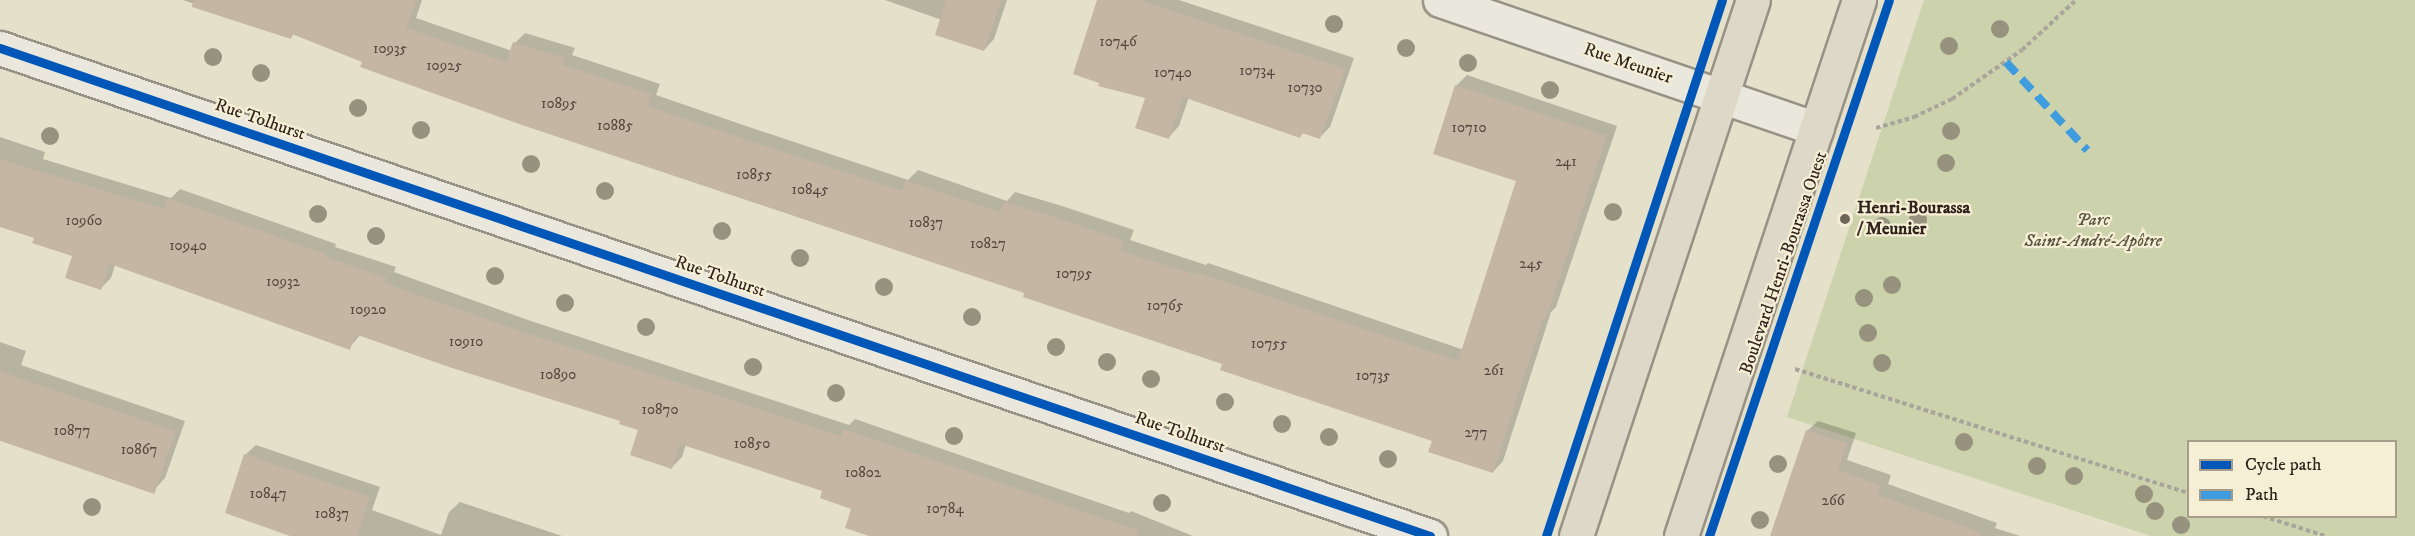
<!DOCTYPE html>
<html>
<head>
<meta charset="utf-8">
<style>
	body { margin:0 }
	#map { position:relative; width:2415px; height:536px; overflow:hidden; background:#e5e0ca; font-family:"IM FELL DW Pica",serif }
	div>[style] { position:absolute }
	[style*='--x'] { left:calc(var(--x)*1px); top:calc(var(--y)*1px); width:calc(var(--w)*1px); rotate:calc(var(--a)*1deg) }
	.green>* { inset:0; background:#ccd2ac }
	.shadow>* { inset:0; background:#0003 }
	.building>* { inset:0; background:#c5b6a4; transform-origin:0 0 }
	.path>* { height:4px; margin-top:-2px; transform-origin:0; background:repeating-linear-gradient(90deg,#a9a49c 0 4.5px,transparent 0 7.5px) }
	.roads { filter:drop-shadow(2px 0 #979285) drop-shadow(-2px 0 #979285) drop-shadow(0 2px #979285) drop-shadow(0 -2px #979285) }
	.street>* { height:33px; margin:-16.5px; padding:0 16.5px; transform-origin:16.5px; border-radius:16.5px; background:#eae8dd }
	.primary>* { height:33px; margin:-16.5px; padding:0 16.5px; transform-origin:16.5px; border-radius:16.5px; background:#ddd8c7 }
	.quiet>* { height:8px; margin-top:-4px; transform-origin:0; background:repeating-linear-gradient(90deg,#3e9cdf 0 15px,transparent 0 23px) }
	.cycleway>* { height:9px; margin:-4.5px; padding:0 4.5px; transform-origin:4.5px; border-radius:4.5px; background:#0057b8 }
	.trees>* { width:18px; height:18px; margin:-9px; border-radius:50%; background:#97927e }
	.dots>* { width:16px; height:16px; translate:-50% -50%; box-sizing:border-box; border:3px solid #f6efd5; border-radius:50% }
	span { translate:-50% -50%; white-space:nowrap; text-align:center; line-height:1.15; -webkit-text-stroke:4.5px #f6efd5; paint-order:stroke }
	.number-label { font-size:15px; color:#55473e }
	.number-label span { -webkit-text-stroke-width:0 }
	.street-label { font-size:18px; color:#30221c }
	.poi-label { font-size:18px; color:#30221c; font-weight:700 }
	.left { translate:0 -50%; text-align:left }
	.park-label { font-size:18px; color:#585340; font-style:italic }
	.legend { position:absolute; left:2187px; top:440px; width:210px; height:78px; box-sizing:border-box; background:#f6efd5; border:2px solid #a79d8b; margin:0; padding:8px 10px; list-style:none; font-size:18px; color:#30221c }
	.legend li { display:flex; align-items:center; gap:12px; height:30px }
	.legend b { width:30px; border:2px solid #a79d8b }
</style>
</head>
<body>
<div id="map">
	<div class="green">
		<i style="clip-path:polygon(evenodd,1924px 0,2415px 0,2415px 536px,2151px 536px,1787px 417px,1924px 0,2188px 442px,2396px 442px,2396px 516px,2188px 516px,2188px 442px)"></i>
	</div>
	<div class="shadow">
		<i style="clip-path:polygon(183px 0,422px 0,416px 18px,512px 51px,515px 43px,525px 33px,575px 48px,572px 55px,660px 84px,656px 95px,752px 128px,908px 180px,918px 170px,1007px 201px,1015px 192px,1062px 206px,1134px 230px,1130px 240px,1206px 265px,1208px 263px,1464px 350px,1518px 180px,1456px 86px,1467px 75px,1617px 126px,1556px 307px,1551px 312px,1503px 461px,1493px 472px,1434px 440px,1026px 292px,364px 61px,295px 33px,290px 38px)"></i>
		<i style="clip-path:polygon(885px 0,1007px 0,994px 39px,984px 50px,942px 20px)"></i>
		<i style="clip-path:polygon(1099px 0,1179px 0,1354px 58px,1330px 127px,1320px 137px,1304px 132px,1300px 137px,1189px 97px,1179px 126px,1169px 137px)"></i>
		<i style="clip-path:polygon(0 137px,45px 152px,43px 159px,171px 198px,180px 189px,336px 244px,335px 247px,396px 267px,394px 272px,528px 320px,849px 425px,855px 419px,1129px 513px,1131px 511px,1193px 536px,897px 536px,824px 490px,686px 444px,682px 457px,671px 468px,640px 429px,622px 420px,361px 334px,349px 348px,115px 265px,111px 278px,101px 288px,74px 255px,36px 237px,0 225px)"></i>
		<i style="clip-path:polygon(0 342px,26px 351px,21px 365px,185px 421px,165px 478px,155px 489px,0 435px)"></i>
		<i style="clip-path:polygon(1818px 421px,1856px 433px,1847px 460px,1891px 475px,1888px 484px,1997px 523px,1995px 528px,2020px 536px,1772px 536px,1807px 431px)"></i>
		<i style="clip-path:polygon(256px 445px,380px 487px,372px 510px,441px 535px,449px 512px,460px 502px,562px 536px,296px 536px,245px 455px)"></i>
	</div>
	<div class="building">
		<i style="clip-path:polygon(193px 0,417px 0,406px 28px,506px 62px,513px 42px,565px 58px,563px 65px,651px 94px,647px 106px,741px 138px,902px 191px,906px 180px,1000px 212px,1004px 202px,1051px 216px,1124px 241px,1121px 251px,1196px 275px,1197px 272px,1458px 361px,1516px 181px,1433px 154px,1455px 85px,1607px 136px,1546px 319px,1543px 318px,1493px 473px,1428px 452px,1432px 441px,1220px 370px,1222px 364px,1023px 297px,1024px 293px,522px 125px,360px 67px,362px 62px,292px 34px,291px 39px,192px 7px)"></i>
		<i style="clip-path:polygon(946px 0,1001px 0,984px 51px,935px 35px)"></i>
		<i style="clip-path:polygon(1097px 0,1139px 0,1345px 69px,1320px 139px,1302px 133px,1300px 138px,1183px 97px,1169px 139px,1135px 128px,1145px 98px,1098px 86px,1099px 83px,1073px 74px)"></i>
		<i style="clip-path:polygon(0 159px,164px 209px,168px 198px,326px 254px,325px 257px,387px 278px,385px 283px,517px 330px,841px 436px,843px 429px,1138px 530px,1137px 536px,869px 536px,845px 528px,851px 509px,820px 498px,822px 491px,680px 444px,672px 469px,630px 455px,638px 430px,619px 424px,620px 421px,449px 367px,355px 334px,350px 350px,110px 264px,101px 290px,65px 278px,72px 256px,32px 243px,34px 238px,0 227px)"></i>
		<i style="left:0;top:371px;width:186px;height:66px;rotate:19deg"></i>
		<i style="clip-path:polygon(1806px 430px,1847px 444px,1838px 470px,1882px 486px,1878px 495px,1980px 532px,1979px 536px,1770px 536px)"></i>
		<i style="clip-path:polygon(244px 454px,370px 497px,357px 536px,290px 536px,225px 513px)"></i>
	</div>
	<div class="path">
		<i style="--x:1876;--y:128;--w:40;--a:-16"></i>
		<i style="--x:1914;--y:117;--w:42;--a:-25.3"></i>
		<i style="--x:1952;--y:99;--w:85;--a:-35"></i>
		<i style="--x:2022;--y:50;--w:74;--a:-42.8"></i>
		<i style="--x:1795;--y:369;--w:412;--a:17.5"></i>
		<i style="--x:2263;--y:516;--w:65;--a:17.9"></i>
	</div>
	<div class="roads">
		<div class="street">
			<i style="--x:1440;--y:0;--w:398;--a:18.9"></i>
			<i style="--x:0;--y:48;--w:1511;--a:18.84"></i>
		</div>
		<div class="primary">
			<i style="--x:1576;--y:536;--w:564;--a:-71.73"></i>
			<i style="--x:1681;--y:536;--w:565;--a:-71.63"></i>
		</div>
	</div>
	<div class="quiet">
		<i style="--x:2006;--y:62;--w:120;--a:47.4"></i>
	</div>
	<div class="cycleway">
		<i style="--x:0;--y:48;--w:1511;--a:18.84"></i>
		<i style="--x:1546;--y:536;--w:564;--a:-71.82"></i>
		<i style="--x:1709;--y:536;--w:565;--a:-71.44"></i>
	</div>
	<div class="trees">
		<i style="left:1334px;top:24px"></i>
		<i style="left:2000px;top:29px"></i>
		<i style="left:1949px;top:46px"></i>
		<i style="left:1406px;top:48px"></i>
		<i style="left:213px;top:57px"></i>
		<i style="left:1468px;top:63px"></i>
		<i style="left:261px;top:73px"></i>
		<i style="left:1550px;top:90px"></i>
		<i style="left:358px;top:108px"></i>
		<i style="left:421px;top:130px"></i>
		<i style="left:1951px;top:131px"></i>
		<i style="left:50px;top:136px"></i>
		<i style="left:1946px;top:163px"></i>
		<i style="left:531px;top:164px"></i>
		<i style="left:605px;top:191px"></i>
		<i style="left:1613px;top:212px"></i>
		<i style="left:318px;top:214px"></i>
		<i style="left:1918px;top:220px"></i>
		<i style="left:1882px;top:226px"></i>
		<i style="left:722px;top:231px"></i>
		<i style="left:376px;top:236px"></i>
		<i style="left:800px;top:258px"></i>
		<i style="left:495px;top:276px"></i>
		<i style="left:1892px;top:285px"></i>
		<i style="left:884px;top:287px"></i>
		<i style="left:1864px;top:298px"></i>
		<i style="left:565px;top:303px"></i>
		<i style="left:972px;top:317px"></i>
		<i style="left:646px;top:327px"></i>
		<i style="left:1868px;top:333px"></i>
		<i style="left:1056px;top:347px"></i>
		<i style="left:1107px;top:362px"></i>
		<i style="left:1882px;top:363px"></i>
		<i style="left:753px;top:367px"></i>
		<i style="left:1151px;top:379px"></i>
		<i style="left:836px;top:393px"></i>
		<i style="left:1225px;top:402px"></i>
		<i style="left:1282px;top:424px"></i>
		<i style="left:954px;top:436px"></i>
		<i style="left:1329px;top:437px"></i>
		<i style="left:1964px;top:442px"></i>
		<i style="left:1388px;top:459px"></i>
		<i style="left:1778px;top:464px"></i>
		<i style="left:2037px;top:466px"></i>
		<i style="left:2074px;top:476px"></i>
		<i style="left:2144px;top:494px"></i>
		<i style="left:1162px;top:503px"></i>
		<i style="left:92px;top:507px"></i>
		<i style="left:2155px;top:511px"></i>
		<i style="left:1760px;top:520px"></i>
		<i style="left:2181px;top:525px"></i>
	</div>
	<div class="dots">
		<i style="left:1845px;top:219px;background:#6f6459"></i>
	</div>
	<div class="number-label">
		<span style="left:1118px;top:42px">10746</span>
		<span style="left:390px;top:49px">10935</span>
		<span style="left:444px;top:66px">10925</span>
		<span style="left:1257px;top:71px">10734</span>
		<span style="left:1173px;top:73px">10740</span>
		<span style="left:1305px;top:88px">10730</span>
		<span style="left:559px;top:104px">10895</span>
		<span style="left:615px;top:126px">10885</span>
		<span style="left:1469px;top:128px">10710</span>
		<span style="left:1566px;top:162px">241</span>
		<span style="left:754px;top:175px">10855</span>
		<span style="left:810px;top:190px">10845</span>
		<span style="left:84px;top:221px">10960</span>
		<span style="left:926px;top:223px">10837</span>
		<span style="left:988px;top:244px">10827</span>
		<span style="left:188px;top:246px">10940</span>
		<span style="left:1531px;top:264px">245</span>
		<span style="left:1074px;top:274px">10795</span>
		<span style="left:283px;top:282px">10932</span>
		<span style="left:1165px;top:306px">10765</span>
		<span style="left:368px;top:310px">10920</span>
		<span style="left:466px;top:342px">10910</span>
		<span style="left:1269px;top:344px">10755</span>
		<span style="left:1494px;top:371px">261</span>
		<span style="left:558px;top:375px">10890</span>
		<span style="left:1373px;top:376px">10735</span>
		<span style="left:660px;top:410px">10870</span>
		<span style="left:72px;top:431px">10877</span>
		<span style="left:1476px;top:433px">277</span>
		<span style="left:752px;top:444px">10850</span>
		<span style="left:139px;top:450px">10867</span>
		<span style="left:863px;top:473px">10802</span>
		<span style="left:268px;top:494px">10847</span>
		<span style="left:1833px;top:501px">266</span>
		<span style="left:945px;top:509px">10784</span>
		<span style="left:332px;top:514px">10837</span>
	</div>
	<div class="street-label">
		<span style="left:1628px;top:64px;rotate:19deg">Rue Meunier</span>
		<span style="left:260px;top:120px;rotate:19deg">Rue Tolhurst</span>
		<span style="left:1784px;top:263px;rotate:-71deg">Boulevard Henri-Bourassa Ouest</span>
		<span style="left:720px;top:277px;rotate:19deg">Rue Tolhurst</span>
		<span style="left:1180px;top:433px;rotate:19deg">Rue Tolhurst</span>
	</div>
	<div class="poi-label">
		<span class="left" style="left:1857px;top:219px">Henri-Bourassa<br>/ Meunier</span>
	</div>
	<div class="park-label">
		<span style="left:2093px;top:231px">Parc<br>Saint-André-Apôtre</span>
	</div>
	<ul class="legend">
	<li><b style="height:8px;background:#0057b8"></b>Cycle path</li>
	<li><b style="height:8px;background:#3e9cdf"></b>Path</li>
	</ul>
</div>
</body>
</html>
